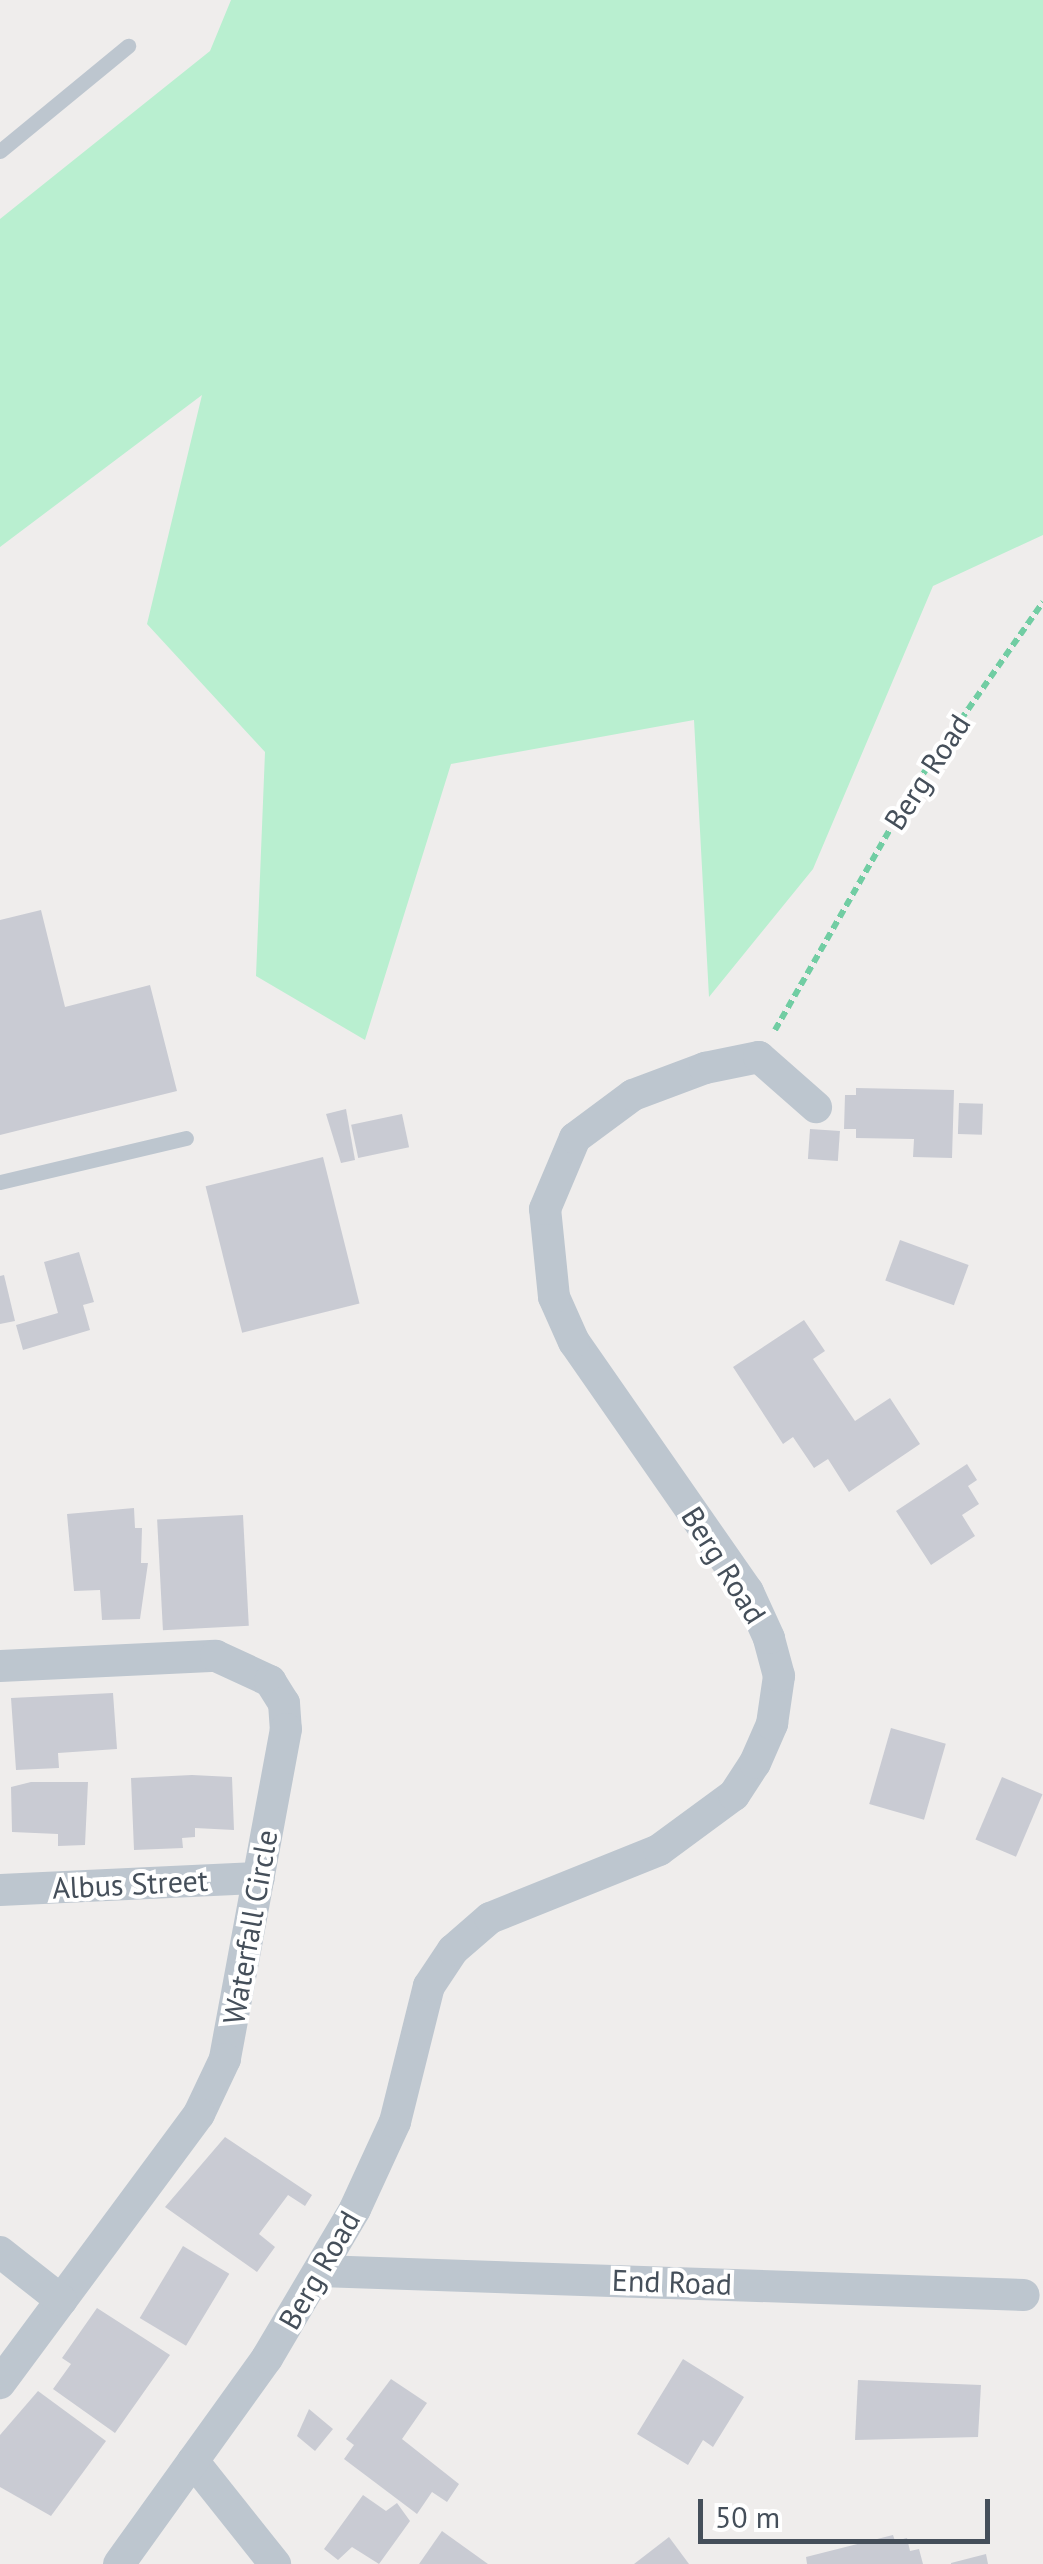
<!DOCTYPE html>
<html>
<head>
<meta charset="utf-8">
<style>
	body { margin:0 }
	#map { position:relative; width:1043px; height:2564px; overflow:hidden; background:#efedec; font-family:"PT Sans",sans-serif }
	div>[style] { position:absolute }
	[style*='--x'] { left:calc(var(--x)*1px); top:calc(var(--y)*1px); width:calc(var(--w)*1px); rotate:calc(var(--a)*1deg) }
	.green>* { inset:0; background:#b9efd0 }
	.building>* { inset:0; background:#c9cbd3; transform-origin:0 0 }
	.path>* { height:6px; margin-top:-3px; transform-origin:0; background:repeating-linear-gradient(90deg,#71cda3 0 8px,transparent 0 13px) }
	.lane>* { height:15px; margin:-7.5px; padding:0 7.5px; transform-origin:7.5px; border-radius:7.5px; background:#bdc6cf }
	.street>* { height:32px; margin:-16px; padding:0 16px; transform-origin:16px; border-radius:16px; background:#bdc6cf }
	span { translate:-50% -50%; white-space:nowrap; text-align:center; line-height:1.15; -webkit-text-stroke:8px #fff; paint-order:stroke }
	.street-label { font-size:30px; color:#454f5a }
	.scale { position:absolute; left:698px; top:2499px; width:292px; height:45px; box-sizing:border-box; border:5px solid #454f5a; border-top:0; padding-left:12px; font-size:30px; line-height:35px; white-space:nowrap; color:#454f5a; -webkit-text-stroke:8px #fff; paint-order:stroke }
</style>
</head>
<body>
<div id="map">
	<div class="green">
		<i style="clip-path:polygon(231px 0,1043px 0,1043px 535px,933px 586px,813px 869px,709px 997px,694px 720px,451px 764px,365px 1040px,256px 976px,265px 752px,147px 624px,202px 395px,0 547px,0 219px,210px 51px)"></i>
	</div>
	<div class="building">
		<i style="clip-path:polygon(41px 910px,65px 1007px,150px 985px,177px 1091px,0 1135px,0 920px)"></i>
		<i style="clip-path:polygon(856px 1088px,954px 1090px,952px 1158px,913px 1157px,914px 1139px,856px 1138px,856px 1129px,844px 1129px,845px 1095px,856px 1095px)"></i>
		<i style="left:959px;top:1103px;width:24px;height:31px;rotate:2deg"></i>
		<i style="clip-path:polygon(346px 1109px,355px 1160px,341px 1163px,326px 1114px)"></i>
		<i style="left:402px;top:1114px;width:34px;height:52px;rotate:78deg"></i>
		<i style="left:810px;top:1129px;width:30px;height:30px;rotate:4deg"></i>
		<i style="left:323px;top:1157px;width:151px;height:121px;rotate:76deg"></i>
		<i style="left:900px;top:1240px;width:73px;height:43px;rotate:20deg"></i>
		<i style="clip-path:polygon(79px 1252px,94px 1302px,83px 1305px,90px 1330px,23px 1350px,16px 1325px,58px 1313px,44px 1262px)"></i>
		<i style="clip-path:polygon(4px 1275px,15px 1321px,0 1324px,0 1276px)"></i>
		<i style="clip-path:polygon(804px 1320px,825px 1351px,813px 1359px,855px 1421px,890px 1398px,920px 1444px,849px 1492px,828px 1459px,814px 1468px,793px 1437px,783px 1444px,733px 1367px)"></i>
		<i style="clip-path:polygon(967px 1464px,977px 1480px,968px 1486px,979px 1504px,962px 1515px,975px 1536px,931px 1565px,896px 1511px)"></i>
		<i style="clip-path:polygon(134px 1508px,135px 1528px,142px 1528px,141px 1563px,148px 1563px,140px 1619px,102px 1620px,100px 1590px,74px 1591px,67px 1514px)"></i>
		<i style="left:243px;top:1515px;width:111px;height:86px;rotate:87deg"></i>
		<i style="clip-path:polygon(113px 1693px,117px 1749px,58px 1753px,59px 1768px,16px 1770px,11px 1698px)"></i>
		<i style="left:891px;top:1728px;width:57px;height:79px;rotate:16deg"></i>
		<i style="clip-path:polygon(192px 1775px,232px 1777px,234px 1830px,195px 1828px,195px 1837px,182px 1838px,183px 1848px,134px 1850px,131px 1778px)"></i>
		<i style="left:1002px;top:1777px;width:44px;height:68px;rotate:23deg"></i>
		<i style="clip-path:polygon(31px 1782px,88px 1782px,85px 1845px,58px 1846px,58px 1834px,12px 1832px,11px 1787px)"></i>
		<i style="clip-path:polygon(225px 2137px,312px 2195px,305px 2206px,288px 2195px,259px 2234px,275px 2247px,257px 2272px,165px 2207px)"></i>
		<i style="left:183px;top:2246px;width:54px;height:84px;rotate:31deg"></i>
		<i style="clip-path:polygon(97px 2308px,170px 2355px,115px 2433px,53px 2389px,71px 2364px,62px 2358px)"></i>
		<i style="clip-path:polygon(683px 2359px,744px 2397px,713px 2447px,703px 2440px,688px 2465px,637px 2434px)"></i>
		<i style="clip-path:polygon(391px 2379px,427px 2403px,402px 2439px,459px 2484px,447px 2502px,432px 2492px,417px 2514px,344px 2459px,354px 2445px,346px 2439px)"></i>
		<i style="clip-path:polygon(858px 2380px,981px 2385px,978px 2437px,855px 2440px)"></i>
		<i style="clip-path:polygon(38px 2391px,106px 2441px,51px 2516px,0 2487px,0 2435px)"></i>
		<i style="clip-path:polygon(309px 2409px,333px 2429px,315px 2451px,297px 2436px)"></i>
		<i style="clip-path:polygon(363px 2495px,386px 2511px,397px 2503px,410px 2521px,379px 2564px,352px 2547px,338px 2560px,324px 2549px)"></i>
		<i style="clip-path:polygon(442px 2531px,488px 2564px,419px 2564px)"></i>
		<i style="clip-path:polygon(893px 2535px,895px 2541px,907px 2538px,910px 2551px,919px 2549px,923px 2564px,807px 2564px,806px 2557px)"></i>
		<i style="clip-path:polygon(669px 2537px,689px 2564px,634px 2564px)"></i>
		<i style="clip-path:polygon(986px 2554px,988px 2564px,951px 2564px,951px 2563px)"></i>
	</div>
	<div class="path">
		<i style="--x:775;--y:1030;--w:284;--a:-60.2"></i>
		<i style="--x:916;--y:784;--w:222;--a:-55.1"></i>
	</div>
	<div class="lane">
		<i style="--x:0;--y:151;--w:166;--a:-39.4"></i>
		<i style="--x:0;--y:1182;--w:191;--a:-13.3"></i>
	</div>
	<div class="street">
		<i style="--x:0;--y:1666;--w:216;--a:-2.7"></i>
		<i style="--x:216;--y:1656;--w:60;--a:24.8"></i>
		<i style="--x:270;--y:1681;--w:26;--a:58"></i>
		<i style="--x:284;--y:1703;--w:26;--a:86"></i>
		<i style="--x:286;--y:1729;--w:336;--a:100.5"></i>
		<i style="--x:225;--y:2059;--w:61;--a:115.3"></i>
		<i style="--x:199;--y:2114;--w:335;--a:126.5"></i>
		<i style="--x:0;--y:1890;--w:259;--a:-2.7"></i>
		<i style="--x:0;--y:2252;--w:78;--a:38.2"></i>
		<i style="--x:320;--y:2271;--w:704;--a:1.95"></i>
		<i style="--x:193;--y:2461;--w:132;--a:51.5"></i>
		<i style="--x:119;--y:2564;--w:254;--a:-54.3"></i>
		<i style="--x:267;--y:2358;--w:173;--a:-59.4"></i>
		<i style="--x:355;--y:2209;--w:96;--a:-65.3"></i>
		<i style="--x:395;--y:2122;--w:140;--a:-76"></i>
		<i style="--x:429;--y:1986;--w:43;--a:-56.3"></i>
		<i style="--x:453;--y:1950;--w:49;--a:-40.9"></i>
		<i style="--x:490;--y:1918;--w:182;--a:-21.9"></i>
		<i style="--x:659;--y:1850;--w:93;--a:-36.3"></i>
		<i style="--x:734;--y:1795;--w:38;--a:-57"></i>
		<i style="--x:755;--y:1763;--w:43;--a:-66.4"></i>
		<i style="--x:772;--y:1724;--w:49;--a:-81.7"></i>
		<i style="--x:779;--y:1676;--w:39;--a:-105"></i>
		<i style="--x:769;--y:1638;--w:51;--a:-114.5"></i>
		<i style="--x:748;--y:1592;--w:305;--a:-124.8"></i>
		<i style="--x:574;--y:1342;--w:49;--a:-114"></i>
		<i style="--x:554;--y:1297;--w:88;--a:-95.8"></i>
		<i style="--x:545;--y:1209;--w:77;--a:-67.1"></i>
		<i style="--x:575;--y:1138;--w:72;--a:-36.6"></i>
		<i style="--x:633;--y:1095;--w:77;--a:-20.6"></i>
		<i style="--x:705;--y:1068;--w:55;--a:-11.5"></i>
		<i style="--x:759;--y:1057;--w:76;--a:41.3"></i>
	</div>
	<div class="street-label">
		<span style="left:927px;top:772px;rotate:-57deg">Berg Road</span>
		<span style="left:724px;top:1565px;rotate:58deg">Berg Road</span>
		<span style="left:130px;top:1884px;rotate:-3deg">Albus Street</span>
		<span style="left:250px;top:1927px;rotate:-80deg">Waterfall Circle</span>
		<span style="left:319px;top:2270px;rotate:-60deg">Berg Road</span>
		<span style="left:672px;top:2282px;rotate:2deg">End Road</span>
	</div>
	<div class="scale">50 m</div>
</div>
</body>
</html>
